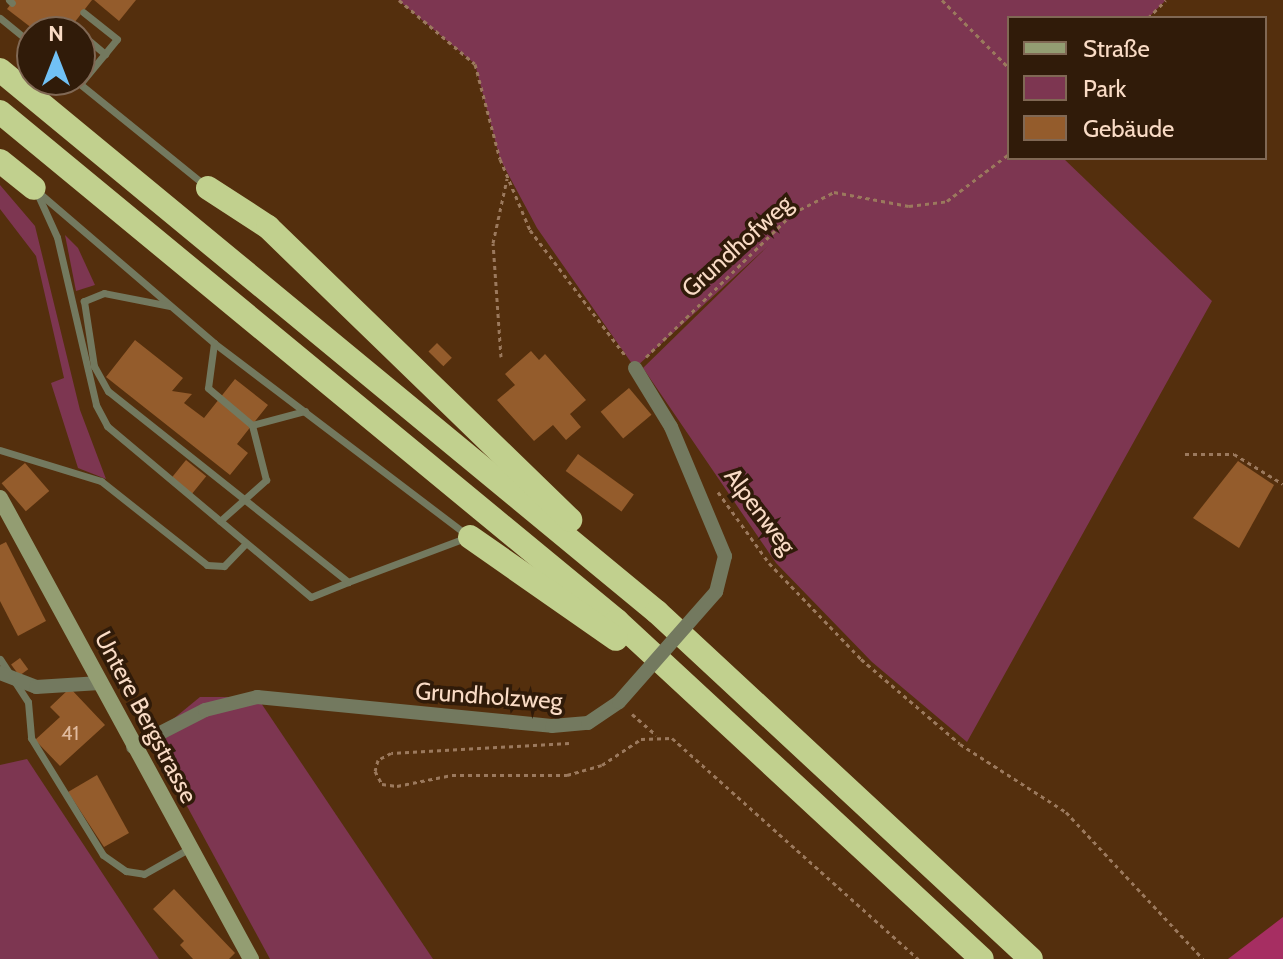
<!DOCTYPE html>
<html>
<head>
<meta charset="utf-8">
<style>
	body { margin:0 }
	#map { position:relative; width:1283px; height:959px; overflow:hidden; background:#542f0d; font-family:Cabin,sans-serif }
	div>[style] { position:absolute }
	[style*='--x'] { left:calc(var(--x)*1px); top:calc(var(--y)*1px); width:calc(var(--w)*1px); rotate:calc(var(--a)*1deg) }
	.green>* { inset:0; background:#7d3651 }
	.forest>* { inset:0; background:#a62e62 }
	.building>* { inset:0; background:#945c2c; transform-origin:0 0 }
	.path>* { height:3px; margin-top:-1.5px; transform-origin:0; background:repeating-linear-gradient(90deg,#9b795d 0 4px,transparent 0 8px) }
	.lane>* { height:7px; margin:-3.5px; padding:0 3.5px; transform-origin:3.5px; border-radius:3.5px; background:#73795f }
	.street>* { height:14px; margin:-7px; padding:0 7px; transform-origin:7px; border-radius:7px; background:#73795f }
	.secondary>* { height:16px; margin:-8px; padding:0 8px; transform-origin:8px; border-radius:8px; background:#939d72 }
	.highway>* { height:24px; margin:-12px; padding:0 12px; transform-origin:12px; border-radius:12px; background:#c1d08e }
	.street-bridge>* { height:14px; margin:-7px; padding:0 7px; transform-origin:7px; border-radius:7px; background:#73795f }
	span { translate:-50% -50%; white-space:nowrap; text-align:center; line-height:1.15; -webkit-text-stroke:7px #301b09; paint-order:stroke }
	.number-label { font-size:20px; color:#e0bb9f }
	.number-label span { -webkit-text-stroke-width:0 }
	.street-label { font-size:24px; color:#f9dbc5 }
	.legend { position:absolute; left:1007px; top:16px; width:260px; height:144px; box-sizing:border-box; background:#301b09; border:2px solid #806854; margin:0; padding:10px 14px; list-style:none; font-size:24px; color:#f9dbc5 }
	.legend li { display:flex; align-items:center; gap:16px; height:40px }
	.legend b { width:40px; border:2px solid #806854 }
	.north { position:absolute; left:16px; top:16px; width:80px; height:80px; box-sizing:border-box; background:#301b09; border:2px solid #806854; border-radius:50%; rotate:0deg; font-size:22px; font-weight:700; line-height:32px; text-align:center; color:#f9dbc5 }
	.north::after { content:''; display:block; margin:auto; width:28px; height:36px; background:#71c1f5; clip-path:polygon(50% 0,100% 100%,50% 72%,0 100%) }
</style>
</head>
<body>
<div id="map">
	<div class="green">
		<i style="clip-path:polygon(398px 0,1166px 0,1148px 18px,1009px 18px,1009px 158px,1063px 158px,1212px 301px,967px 742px,872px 662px,776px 563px,643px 368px,769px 245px,635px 368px,537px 228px,500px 159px,475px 64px)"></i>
		<i style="clip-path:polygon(0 185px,35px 226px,80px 410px,106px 479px,78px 468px,51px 383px,64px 378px,36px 256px,0 209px)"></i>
		<i style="clip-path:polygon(65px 235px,78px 248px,95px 285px,76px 291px)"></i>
		<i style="clip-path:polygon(200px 697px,257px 697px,433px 959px,270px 959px,150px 738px)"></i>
		<i style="clip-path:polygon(27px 759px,159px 959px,0 959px,0 765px)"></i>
	</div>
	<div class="forest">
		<i style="clip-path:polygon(1283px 917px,1283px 959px,1228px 959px)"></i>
	</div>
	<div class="building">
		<i style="clip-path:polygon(14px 0,92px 0,67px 32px,37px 32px,7px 9px)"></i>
		<i style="clip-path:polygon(94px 0,136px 0,119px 21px)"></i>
		<i style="clip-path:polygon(135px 340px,183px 378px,172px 391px,192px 394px,184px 403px,204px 418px,235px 379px,268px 405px,237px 444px,248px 453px,230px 475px,106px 377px)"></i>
		<i style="left:437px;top:343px;width:21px;height:12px;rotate:45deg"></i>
		<i style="clip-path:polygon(531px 351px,539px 360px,545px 354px,586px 400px,570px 414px,581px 427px,566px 440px,553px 425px,534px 441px,497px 400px,515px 385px,505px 374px)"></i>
		<i style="left:629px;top:388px;width:35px;height:37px;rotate:50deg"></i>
		<i style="left:578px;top:454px;width:69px;height:21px;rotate:36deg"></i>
		<i style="left:186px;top:460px;width:26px;height:26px;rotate:39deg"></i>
		<i style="clip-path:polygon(1238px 461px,1274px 485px,1239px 548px,1193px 518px)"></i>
		<i style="left:25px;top:463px;width:37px;height:31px;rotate:49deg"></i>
		<i style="clip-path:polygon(6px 542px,46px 621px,18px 636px,0 601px,0 545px)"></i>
		<i style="left:20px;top:658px;width:14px;height:11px;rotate:54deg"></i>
		<i style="clip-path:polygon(70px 688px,105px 725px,60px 766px,35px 740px,60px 717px,50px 707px)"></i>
		<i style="clip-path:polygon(97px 775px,129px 833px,104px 847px,68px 792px)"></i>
		<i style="clip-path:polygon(174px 889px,235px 953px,229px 959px,193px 959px,180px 945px,184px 941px,153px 909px)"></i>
	</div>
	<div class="path">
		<i style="--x:399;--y:0;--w:99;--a:40.1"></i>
		<i style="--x:475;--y:64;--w:98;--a:75.3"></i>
		<i style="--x:500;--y:159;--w:77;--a:67.1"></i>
		<i style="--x:530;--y:230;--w:157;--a:52.8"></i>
		<i style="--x:942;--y:0;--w:95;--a:45.4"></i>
		<i style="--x:1148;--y:18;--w:25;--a:-45"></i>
		<i style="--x:501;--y:357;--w:114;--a:-94"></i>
		<i style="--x:493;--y:243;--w:66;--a:-77.7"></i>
		<i style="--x:646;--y:357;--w:206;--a:-44.4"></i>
		<i style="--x:793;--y:213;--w:46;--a:-27.1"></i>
		<i style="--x:834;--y:192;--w:76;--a:10.6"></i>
		<i style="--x:909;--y:206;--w:38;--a:-7"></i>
		<i style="--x:947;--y:201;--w:78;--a:-37.2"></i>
		<i style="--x:1185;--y:454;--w:49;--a:0"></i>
		<i style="--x:1234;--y:454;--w:57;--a:31.5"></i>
		<i style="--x:718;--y:492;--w:87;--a:54.3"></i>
		<i style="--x:769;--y:563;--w:133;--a:46.2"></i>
		<i style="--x:861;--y:659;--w:130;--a:40.6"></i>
		<i style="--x:960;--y:744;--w:126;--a:32.7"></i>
		<i style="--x:1066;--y:812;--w:201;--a:47"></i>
		<i style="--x:632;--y:714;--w:32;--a:41"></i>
		<i style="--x:569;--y:743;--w:178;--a:176.8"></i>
		<i style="--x:391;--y:753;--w:15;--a:152"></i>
		<i style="--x:378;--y:760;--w:11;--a:105"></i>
		<i style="--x:375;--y:771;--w:15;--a:62"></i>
		<i style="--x:382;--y:784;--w:15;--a:8"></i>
		<i style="--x:397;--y:786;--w:56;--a:-11.3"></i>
		<i style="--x:452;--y:775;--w:115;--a:0"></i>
		<i style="--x:567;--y:775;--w:36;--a:-16"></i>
		<i style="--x:602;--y:765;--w:47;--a:-33.7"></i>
		<i style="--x:641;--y:739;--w:31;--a:-2"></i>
		<i style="--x:672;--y:738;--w:331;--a:41.9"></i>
	</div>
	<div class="lane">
		<i style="--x:9;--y:0;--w:4;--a:45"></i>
		<i style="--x:0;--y:18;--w:41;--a:39.1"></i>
		<i style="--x:71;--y:26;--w:9;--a:41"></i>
		<i style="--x:80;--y:33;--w:33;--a:40"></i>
		<i style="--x:80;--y:58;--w:16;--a:38"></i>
		<i style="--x:75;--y:80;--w:169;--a:39"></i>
		<i style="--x:80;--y:84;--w:58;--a:-50.6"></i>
		<i style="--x:117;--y:39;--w:43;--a:-141.5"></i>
		<i style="--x:38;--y:192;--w:232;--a:40.6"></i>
		<i style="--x:214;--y:343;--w:316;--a:37.2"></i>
		<i style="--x:37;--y:193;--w:48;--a:65.6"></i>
		<i style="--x:57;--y:237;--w:172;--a:76.9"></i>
		<i style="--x:96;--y:405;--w:24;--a:62"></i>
		<i style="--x:107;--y:426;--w:266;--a:40"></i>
		<i style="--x:311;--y:597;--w:40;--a:-22"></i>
		<i style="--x:170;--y:306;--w:67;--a:-168.9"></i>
		<i style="--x:104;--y:293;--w:22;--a:158"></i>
		<i style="--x:84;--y:301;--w:66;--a:81.3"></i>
		<i style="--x:94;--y:366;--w:29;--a:61"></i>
		<i style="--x:108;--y:391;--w:307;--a:38.5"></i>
		<i style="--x:348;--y:582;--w:128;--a:-20.6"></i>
		<i style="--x:214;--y:343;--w:45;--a:97.6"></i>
		<i style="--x:208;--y:388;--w:57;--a:40.1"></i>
		<i style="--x:252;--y:425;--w:55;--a:-14.8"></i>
		<i style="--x:0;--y:450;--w:106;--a:17.1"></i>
		<i style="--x:101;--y:481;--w:135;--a:38.4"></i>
		<i style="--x:207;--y:565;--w:17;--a:3"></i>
		<i style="--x:224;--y:566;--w:29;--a:-46"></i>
		<i style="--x:220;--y:521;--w:62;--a:-41.7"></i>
		<i style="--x:266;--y:480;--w:57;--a:-104.3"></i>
		<i style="--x:0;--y:659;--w:51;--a:56.9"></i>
		<i style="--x:28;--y:702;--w:36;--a:85"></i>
		<i style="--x:31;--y:738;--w:137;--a:58.4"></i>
		<i style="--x:103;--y:855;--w:28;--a:35"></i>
		<i style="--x:126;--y:871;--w:18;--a:9"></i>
		<i style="--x:144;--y:874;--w:53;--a:-29.5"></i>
	</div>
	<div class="street">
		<i style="--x:635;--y:368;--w:69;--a:58.6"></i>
		<i style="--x:671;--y:427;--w:140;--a:67.3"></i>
		<i style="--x:725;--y:556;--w:37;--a:104"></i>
		<i style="--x:0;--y:673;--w:39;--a:21"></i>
		<i style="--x:36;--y:687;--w:64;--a:-3.6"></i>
		<i style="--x:133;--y:747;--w:81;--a:-27.2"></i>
		<i style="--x:205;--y:710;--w:54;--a:-14"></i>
		<i style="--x:257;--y:697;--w:296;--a:5.6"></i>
		<i style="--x:552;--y:726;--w:36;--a:-5"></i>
		<i style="--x:588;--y:723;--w:37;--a:-34"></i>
	</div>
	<div class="secondary">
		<i style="--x:0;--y:498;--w:525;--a:61.43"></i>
	</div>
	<div class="highway">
		<i style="--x:0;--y:70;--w:852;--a:39.52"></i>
		<i style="--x:657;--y:612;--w:510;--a:42.86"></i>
		<i style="--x:0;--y:112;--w:800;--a:39.52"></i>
		<i style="--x:617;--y:621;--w:497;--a:42.8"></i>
		<i style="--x:0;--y:161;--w:43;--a:38.5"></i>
		<i style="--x:208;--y:188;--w:72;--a:33"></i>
		<i style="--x:268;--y:227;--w:421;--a:44.1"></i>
		<i style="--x:470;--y:537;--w:178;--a:34.9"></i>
	</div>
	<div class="street-bridge">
		<i style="--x:619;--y:702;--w:147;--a:-48.6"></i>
	</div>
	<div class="number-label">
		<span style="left:70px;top:733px">41</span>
	</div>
	<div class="street-label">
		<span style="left:737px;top:246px;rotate:-42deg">Grundhofweg</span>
		<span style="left:760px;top:511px;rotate:53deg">Alpenweg</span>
		<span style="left:489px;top:696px;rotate:4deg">Grundholzweg</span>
		<span style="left:146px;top:717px;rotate:62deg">Untere Bergstrasse</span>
	</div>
	<ul class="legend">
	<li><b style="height:10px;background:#939d72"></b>Straße</li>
	<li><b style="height:22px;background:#7d3651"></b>Park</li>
	<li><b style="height:22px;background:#945c2c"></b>Gebäude</li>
	</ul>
	<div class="north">N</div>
</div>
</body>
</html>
